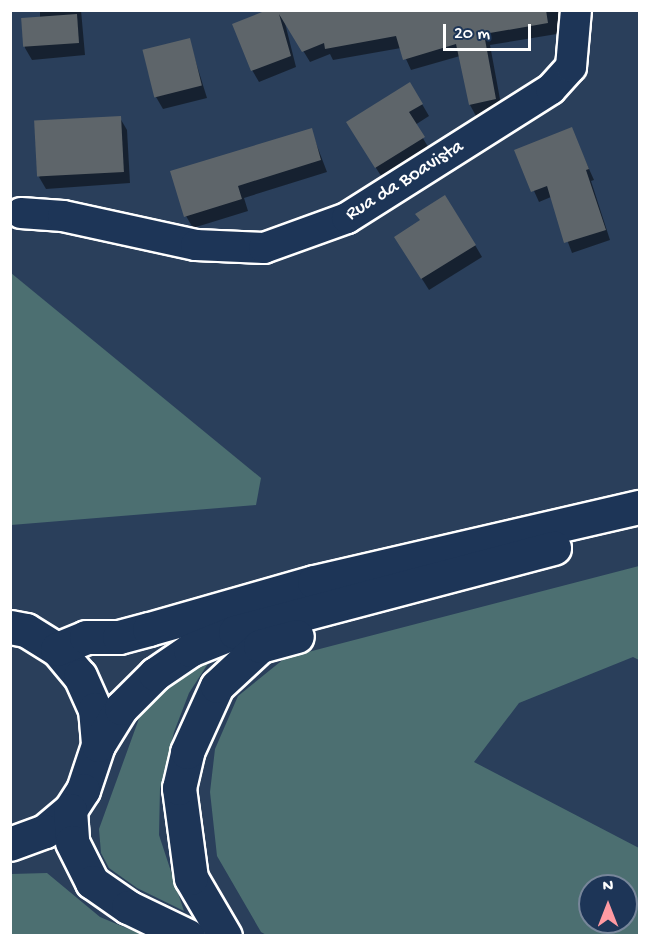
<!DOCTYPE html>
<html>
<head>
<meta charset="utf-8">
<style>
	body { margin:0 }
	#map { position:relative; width:650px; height:946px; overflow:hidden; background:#2a3f5b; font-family:"Gochi Hand",sans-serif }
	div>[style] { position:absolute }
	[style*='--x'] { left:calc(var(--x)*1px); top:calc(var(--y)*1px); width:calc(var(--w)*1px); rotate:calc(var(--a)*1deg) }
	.green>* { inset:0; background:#4c6f71 }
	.shadow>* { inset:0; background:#0007 }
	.building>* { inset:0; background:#5e656a; transform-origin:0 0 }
	.roads { filter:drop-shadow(2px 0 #fff) drop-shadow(-2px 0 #fff) drop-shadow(0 2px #fff) drop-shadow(0 -2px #fff) }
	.minor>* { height:30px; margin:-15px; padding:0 15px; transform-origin:15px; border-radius:15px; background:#1d3557 }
	.secondary>* { height:33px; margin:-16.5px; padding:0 16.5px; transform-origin:16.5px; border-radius:16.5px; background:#1d3557 }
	span { translate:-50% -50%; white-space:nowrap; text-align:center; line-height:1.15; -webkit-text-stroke:4.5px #1d3557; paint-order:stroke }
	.street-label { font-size:20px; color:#fff }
	.frame { position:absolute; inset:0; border:12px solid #fff; pointer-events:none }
	.north { position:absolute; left:578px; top:874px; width:60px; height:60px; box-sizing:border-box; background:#1d3557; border:2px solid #77869a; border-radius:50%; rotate:0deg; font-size:16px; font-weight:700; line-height:24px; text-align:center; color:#fff }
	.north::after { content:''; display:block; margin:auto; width:21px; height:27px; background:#ff9aa2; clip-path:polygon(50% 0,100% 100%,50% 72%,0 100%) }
	.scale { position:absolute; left:443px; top:24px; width:88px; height:27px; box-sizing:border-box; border:3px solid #fff; border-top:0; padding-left:8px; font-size:18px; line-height:21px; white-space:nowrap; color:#fff; -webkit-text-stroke:4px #1d3557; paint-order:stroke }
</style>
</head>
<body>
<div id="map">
	<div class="green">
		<i style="clip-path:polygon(11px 273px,261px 478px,256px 505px,11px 525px)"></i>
		<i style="clip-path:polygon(evenodd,639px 566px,639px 660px,633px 657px,519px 703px,474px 762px,639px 848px,639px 935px,268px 936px,261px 932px,217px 856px,210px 792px,215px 749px,238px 696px,285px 658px,639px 566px,590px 886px,626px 886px,626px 922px,590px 922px,590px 886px)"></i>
		<i style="clip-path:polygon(211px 659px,189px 693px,174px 732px,160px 789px,159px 835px,184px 911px,137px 888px,109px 868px,101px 853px,99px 829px,141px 713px,166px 685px)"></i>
		<i style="clip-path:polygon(47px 873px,100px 917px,143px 935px,11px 935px,11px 874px)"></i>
	</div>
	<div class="shadow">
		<i style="clip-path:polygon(40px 10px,81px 10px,85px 55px,32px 60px,25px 48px,23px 21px,40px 20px)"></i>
		<i style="clip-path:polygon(272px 10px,559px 10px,563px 33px,490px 45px,502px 110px,476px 116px,470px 105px,460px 56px,411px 70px,401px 48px,333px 60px,330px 54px,310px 62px,284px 19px,296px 67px,259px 82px,252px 70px)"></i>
		<i style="clip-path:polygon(189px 40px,207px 98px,163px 109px,156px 97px)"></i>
		<i style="clip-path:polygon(422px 104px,429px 116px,415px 125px,430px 150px,383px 179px,355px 135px)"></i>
		<i style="clip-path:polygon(120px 118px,127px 130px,130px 183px,46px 189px,39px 177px)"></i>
		<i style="clip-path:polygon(571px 129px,594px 180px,591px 181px,610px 240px,572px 253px,551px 197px,539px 202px,516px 151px)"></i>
		<i style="clip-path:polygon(311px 130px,327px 172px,244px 198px,248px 211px,193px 228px,186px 216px)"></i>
		<i style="clip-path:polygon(475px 245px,482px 257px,429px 290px,403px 249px)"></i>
	</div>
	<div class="building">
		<i style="clip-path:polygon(267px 10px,546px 10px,548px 23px,484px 34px,496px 99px,469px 105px,456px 44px,403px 60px,396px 36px,325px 49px,324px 43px,302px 52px,279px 14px,291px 56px,251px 71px,232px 24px)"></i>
		<i style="left:77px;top:14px;width:29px;height:56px;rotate:86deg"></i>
		<i style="left:190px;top:38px;width:49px;height:49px;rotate:76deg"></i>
		<i style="clip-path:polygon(410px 82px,423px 104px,409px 112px,425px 137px,375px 168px,346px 122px)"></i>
		<i style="left:121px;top:116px;width:56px;height:87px;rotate:87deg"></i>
		<i style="clip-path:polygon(572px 127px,589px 169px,586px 170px,606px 230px,564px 243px,547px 186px,531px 192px,514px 150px)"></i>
		<i style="clip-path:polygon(312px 128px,321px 160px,238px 186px,242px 199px,184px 217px,170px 171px)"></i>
		<i style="clip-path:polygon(445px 195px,476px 245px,421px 279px,394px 237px,420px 220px,415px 214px)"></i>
	</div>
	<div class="roads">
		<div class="minor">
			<i style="--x:21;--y:213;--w:42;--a:4.1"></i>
			<i style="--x:63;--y:216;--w:136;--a:12.3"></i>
			<i style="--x:196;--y:245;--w:68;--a:2.5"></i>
			<i style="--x:264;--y:248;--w:88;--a:-19.9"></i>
			<i style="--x:347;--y:218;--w:241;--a:-32.3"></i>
			<i style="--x:551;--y:89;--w:30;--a:-48"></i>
			<i style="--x:571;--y:67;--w:57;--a:-85"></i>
		</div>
		<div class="secondary">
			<i style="--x:10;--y:627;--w:16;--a:11"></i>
			<i style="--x:26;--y:630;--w:36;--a:32"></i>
			<i style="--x:57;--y:649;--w:35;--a:50"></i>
			<i style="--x:80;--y:676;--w:36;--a:66"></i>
			<i style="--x:95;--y:709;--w:36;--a:85"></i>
			<i style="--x:98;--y:745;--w:47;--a:108.4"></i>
			<i style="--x:83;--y:790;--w:24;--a:123"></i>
			<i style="--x:70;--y:810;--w:33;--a:140"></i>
			<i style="--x:45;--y:831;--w:37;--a:160"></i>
			<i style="--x:57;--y:649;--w:31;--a:-22"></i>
			<i style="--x:86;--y:637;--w:33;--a:0"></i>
			<i style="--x:119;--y:637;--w:31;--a:-15"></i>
			<i style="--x:149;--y:629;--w:172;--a:-15.9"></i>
			<i style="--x:314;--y:582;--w:335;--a:-13"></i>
			<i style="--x:98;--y:745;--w:44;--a:-58.1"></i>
			<i style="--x:121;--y:708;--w:48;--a:-45"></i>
			<i style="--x:155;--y:674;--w:42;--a:-34.4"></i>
			<i style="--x:190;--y:650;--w:48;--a:-21.8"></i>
			<i style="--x:235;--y:632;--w:330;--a:-14.8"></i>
			<i style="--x:70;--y:810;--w:32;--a:86"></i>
			<i style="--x:72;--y:842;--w:45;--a:63.4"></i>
			<i style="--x:92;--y:882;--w:44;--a:34.8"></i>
			<i style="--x:128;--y:907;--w:67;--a:25.8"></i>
			<i style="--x:225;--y:936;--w:67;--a:-120.4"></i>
			<i style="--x:191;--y:878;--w:91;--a:-97.6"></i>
			<i style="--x:179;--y:788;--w:37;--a:-77"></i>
			<i style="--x:187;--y:752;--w:72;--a:-65.6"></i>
			<i style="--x:217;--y:686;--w:59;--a:-42.9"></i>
			<i style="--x:260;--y:646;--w:38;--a:-15"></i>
		</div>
	</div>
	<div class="street-label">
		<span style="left:405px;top:181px;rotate:-32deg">Rua da Boavista</span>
	</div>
	<div class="frame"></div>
	<div class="north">N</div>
	<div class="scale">20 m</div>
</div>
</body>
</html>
